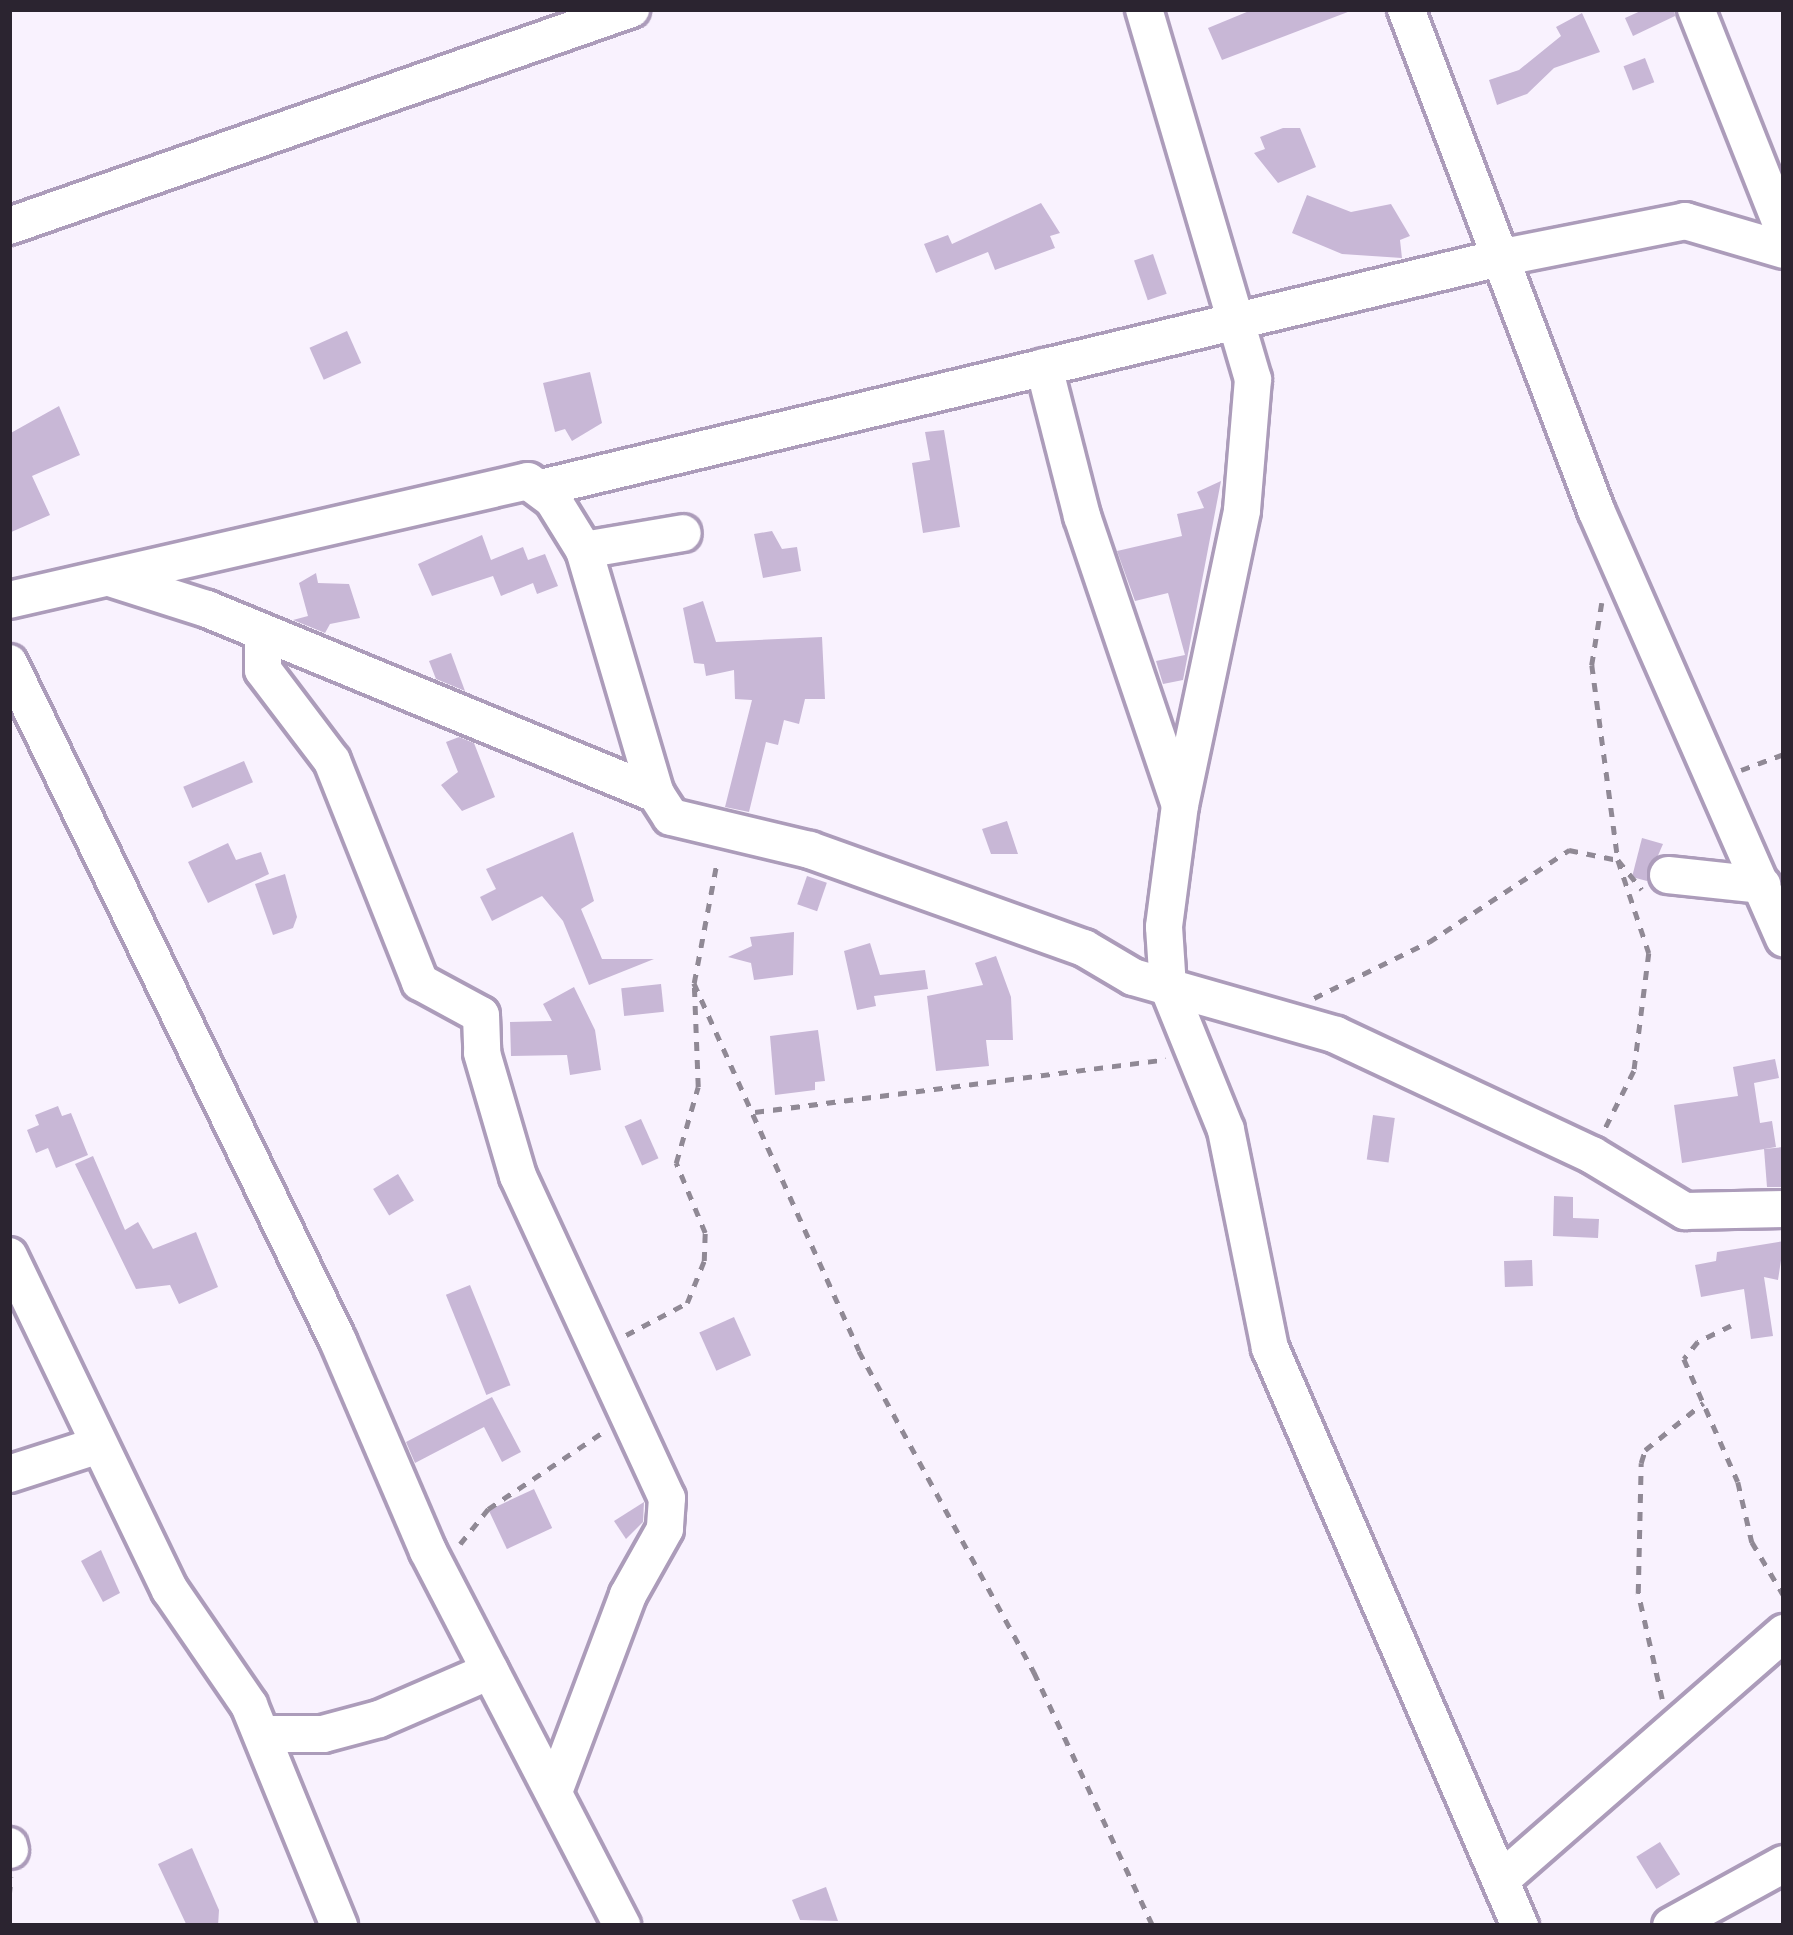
<!DOCTYPE html>
<html>
<head>
<meta charset="utf-8">
<style>
	body { margin:0 }
	#map { position:relative; width:1793px; height:1935px; overflow:hidden; background:#f9f2fe; font-family:"Exo 2",sans-serif }
	div>[style] { position:absolute }
	[style*='--x'] { left:calc(var(--x)*1px); top:calc(var(--y)*1px); width:calc(var(--w)*1px); rotate:calc(var(--a)*1deg) }
	.building>* { inset:0; background:#c8b7d6; transform-origin:0 0 }
	.path>* { height:4.5px; margin-top:-2.25px; transform-origin:0; background:repeating-linear-gradient(90deg,#908995 0 9px,transparent 0 18px) }
	.roads { filter:drop-shadow(3px 0 #ac9cba) drop-shadow(-3px 0 #ac9cba) drop-shadow(0 3px #ac9cba) drop-shadow(0 -3px #ac9cba) }
	.minor>* { height:36px; margin:-18px; padding:0 18px; transform-origin:18px; border-radius:18px; background:#fff }
	span { translate:-50% -50%; white-space:nowrap; text-align:center; line-height:1.15; -webkit-text-stroke:10px #f9f2fe; paint-order:stroke }
	.frame { position:absolute; inset:0; border:12px solid #2b2430; pointer-events:none }
</style>
</head>
<body>
<div id="map">
	<div class="building">
		<i style="clip-path:polygon(1254px 9px,1353px 9px,1353px 10px,1222px 60px,1208px 28px)"></i>
		<i style="clip-path:polygon(1645px 9px,1674px 9px,1675px 16px,1633px 36px,1625px 18px)"></i>
		<i style="clip-path:polygon(1582px 13px,1600px 52px,1554px 68px,1527px 94px,1497px 105px,1489px 80px,1519px 70px,1561px 36px,1556px 27px)"></i>
		<i style="left:1645px;top:58px;width:26px;height:23px;rotate:69deg"></i>
		<i style="clip-path:polygon(1283px 128px,1300px 128px,1316px 167px,1278px 183px,1254px 153px,1265px 149px,1260px 137px)"></i>
		<i style="clip-path:polygon(1307px 195px,1351px 212px,1391px 204px,1410px 236px,1400px 240px,1402px 258px,1342px 254px,1292px 233px)"></i>
		<i style="clip-path:polygon(1041px 203px,1060px 233px,1050px 236px,1055px 248px,995px 270px,988px 252px,936px 273px,924px 244px,948px 235px,952px 244px)"></i>
		<i style="left:1153px;top:254px;width:42px;height:20px;rotate:71deg"></i>
		<i style="left:347px;top:331px;width:35px;height:41px;rotate:66deg"></i>
		<i style="clip-path:polygon(590px 372px,602px 423px,572px 441px,565px 429px,555px 432px,543px 383px)"></i>
		<i style="clip-path:polygon(59px 406px,80px 455px,32px 476px,50px 515px,9px 533px,9px 434px)"></i>
		<i style="clip-path:polygon(944px 430px,960px 527px,923px 533px,912px 463px,930px 460px,925px 432px)"></i>
		<i style="clip-path:polygon(1221px 481px,1183px 680px,1163px 684px,1156px 661px,1185px 655px,1168px 593px,1135px 601px,1117px 551px,1182px 536px,1177px 514px,1204px 508px,1197px 492px)"></i>
		<i style="clip-path:polygon(772px 531px,782px 549px,797px 547px,801px 571px,763px 578px,754px 534px)"></i>
		<i style="clip-path:polygon(482px 535px,491px 560px,523px 547px,528px 560px,545px 554px,558px 586px,537px 594px,533px 583px,501px 596px,493px 576px,432px 596px,418px 564px)"></i>
		<i style="clip-path:polygon(316px 573px,318px 583px,349px 584px,360px 618px,330px 624px,325px 633px,293px 620px,308px 616px,299px 583px)"></i>
		<i style="clip-path:polygon(703px 601px,716px 642px,822px 637px,825px 699px,805px 699px,799px 724px,784px 720px,778px 745px,766px 742px,749px 812px,725px 807px,752px 700px,735px 699px,734px 670px,706px 676px,704px 664px,694px 663px,683px 608px)"></i>
		<i style="clip-path:polygon(451px 653px,465px 691px,436px 679px,429px 661px)"></i>
		<i style="clip-path:polygon(459px 737px,474px 743px,495px 797px,462px 811px,441px 785px,458px 772px,446px 742px)"></i>
		<i style="left:244px;top:761px;width:23px;height:66px;rotate:67deg"></i>
		<i style="clip-path:polygon(1007px 821px,1018px 854px,991px 854px,982px 829px)"></i>
		<i style="clip-path:polygon(573px 832px,594px 901px,581px 909px,602px 959px,654px 959px,589px 985px,563px 921px,542px 896px,492px 921px,480px 897px,496px 889px,486px 869px)"></i>
		<i style="clip-path:polygon(1642px 838px,1663px 844px,1647px 881px,1632px 877px)"></i>
		<i style="clip-path:polygon(228px 843px,236px 860px,261px 852px,269px 874px,208px 903px,188px 862px)"></i>
		<i style="clip-path:polygon(285px 874px,297px 917px,293px 928px,273px 935px,255px 884px)"></i>
		<i style="left:807px;top:876px;width:21px;height:30px;rotate:19deg"></i>
		<i style="clip-path:polygon(794px 932px,793px 975px,754px 980px,751px 963px,728px 957px,752px 946px,750px 937px)"></i>
		<i style="clip-path:polygon(870px 943px,880px 975px,925px 970px,928px 989px,874px 996px,876px 1006px,857px 1010px,844px 951px)"></i>
		<i style="clip-path:polygon(996px 956px,1011px 997px,1013px 1040px,986px 1040px,989px 1066px,936px 1071px,927px 996px,983px 985px,975px 963px)"></i>
		<i style="left:661px;top:984px;width:28px;height:40px;rotate:84deg"></i>
		<i style="clip-path:polygon(574px 987px,595px 1030px,601px 1070px,570px 1075px,567px 1055px,511px 1056px,510px 1022px,552px 1021px,543px 1004px)"></i>
		<i style="clip-path:polygon(818px 1030px,825px 1081px,815px 1082px,815px 1090px,775px 1095px,770px 1036px)"></i>
		<i style="clip-path:polygon(1775px 1059px,1779px 1078px,1754px 1083px,1760px 1123px,1772px 1121px,1776px 1147px,1682px 1163px,1674px 1105px,1738px 1096px,1733px 1067px)"></i>
		<i style="clip-path:polygon(58px 1106px,62px 1116px,71px 1113px,88px 1155px,56px 1168px,48px 1148px,36px 1153px,27px 1130px,39px 1125px,35px 1115px)"></i>
		<i style="left:1373px;top:1115px;width:22px;height:45px;rotate:8deg"></i>
		<i style="left:641px;top:1119px;width:43px;height:18px;rotate:66deg"></i>
		<i style="clip-path:polygon(1784px 1147px,1784px 1187px,1767px 1187px,1764px 1149px)"></i>
		<i style="clip-path:polygon(93px 1156px,125px 1230px,138px 1222px,153px 1249px,196px 1232px,218px 1287px,179px 1304px,170px 1285px,136px 1289px,75px 1164px)"></i>
		<i style="left:398px;top:1174px;width:31px;height:29px;rotate:59deg"></i>
		<i style="clip-path:polygon(1554px 1196px,1573px 1197px,1573px 1218px,1599px 1219px,1598px 1238px,1553px 1236px)"></i>
		<i style="clip-path:polygon(1784px 1241px,1778px 1280px,1764px 1277px,1773px 1336px,1751px 1339px,1744px 1289px,1701px 1297px,1695px 1265px,1716px 1261px,1717px 1252px)"></i>
		<i style="left:1532px;top:1260px;width:26px;height:28px;rotate:88deg"></i>
		<i style="left:470px;top:1285px;width:108px;height:26px;rotate:68deg"></i>
		<i style="left:734px;top:1317px;width:42px;height:38px;rotate:66deg"></i>
		<i style="clip-path:polygon(492px 1397px,521px 1452px,502px 1462px,484px 1427px,415px 1463px,406px 1442px)"></i>
		<i style="left:534px;top:1489px;width:43px;height:50px;rotate:65deg"></i>
		<i style="clip-path:polygon(644px 1502px,643px 1522px,626px 1539px,614px 1521px)"></i>
		<i style="clip-path:polygon(101px 1550px,120px 1593px,103px 1602px,81px 1561px)"></i>
		<i style="left:1660px;top:1842px;width:38px;height:28px;rotate:58deg"></i>
		<i style="clip-path:polygon(192px 1848px,219px 1910px,218px 1926px,187px 1926px,158px 1864px)"></i>
		<i style="clip-path:polygon(826px 1887px,838px 1921px,800px 1920px,792px 1900px)"></i>
	</div>
	<div class="path">
		<i style="--x:1602;--y:603;--w:63;--a:99.2"></i>
		<i style="--x:1592;--y:665;--w:197;--a:82.4"></i>
		<i style="--x:1618;--y:860;--w:98;--a:71.6"></i>
		<i style="--x:1649;--y:953;--w:119;--a:97.2"></i>
		<i style="--x:1634;--y:1071;--w:65;--a:116.6"></i>
		<i style="--x:1741;--y:770;--w:46;--a:-20.4"></i>
		<i style="--x:694;--y:983;--w:403;--a:65.8"></i>
		<i style="--x:859;--y:1351;--w:366;--a:61.4"></i>
		<i style="--x:1034;--y:1672;--w:280;--a:64.9"></i>
		<i style="--x:1314;--y:998;--w:128;--a:-26"></i>
		<i style="--x:1429;--y:942;--w:168;--a:-33.3"></i>
		<i style="--x:1569;--y:850;--w:50;--a:11.5"></i>
		<i style="--x:1618;--y:860;--w:38;--a:51"></i>
		<i style="--x:755;--y:1112;--w:414;--a:-7.3"></i>
		<i style="--x:1731;--y:1326;--w:37;--a:154"></i>
		<i style="--x:1698;--y:1342;--w:22;--a:129"></i>
		<i style="--x:1684;--y:1359;--w:134;--a:66.3"></i>
		<i style="--x:1738;--y:1482;--w:62;--a:76.9"></i>
		<i style="--x:1752;--y:1542;--w:63;--a:59.3"></i>
		<i style="--x:626;--y:1335;--w:69;--a:-27.7"></i>
		<i style="--x:687;--y:1303;--w:45;--a:-68"></i>
		<i style="--x:704;--y:1261;--w:28;--a:-88"></i>
		<i style="--x:705;--y:1233;--w:76;--a:-112.5"></i>
		<i style="--x:676;--y:1163;--w:79;--a:-73.9"></i>
		<i style="--x:698;--y:1087;--w:104;--a:-92.2"></i>
		<i style="--x:694;--y:983;--w:124;--a:-79.3"></i>
		<i style="--x:460;--y:1544;--w:45;--a:-51.3"></i>
		<i style="--x:488;--y:1509;--w:142;--a:-33.8"></i>
		<i style="--x:1662;--y:1699;--w:109;--a:-102.8"></i>
		<i style="--x:1638;--y:1593;--w:130;--a:-88.7"></i>
		<i style="--x:1641;--y:1463;--w:14;--a:-73"></i>
		<i style="--x:1645;--y:1450;--w:75;--a:-39"></i>
		<i style="--x:9;--y:1895;--w:18;--a:-84"></i>
	</div>
	<div class="roads">
		<div class="minor">
			<i style="--x:1144;--y:9;--w:386;--a:73.6"></i>
			<i style="--x:1253;--y:379;--w:132;--a:94.8"></i>
			<i style="--x:1242;--y:511;--w:300;--a:101.9"></i>
			<i style="--x:1180;--y:805;--w:123;--a:97.5"></i>
			<i style="--x:1164;--y:927;--w:60;--a:86.2"></i>
			<i style="--x:1168;--y:987;--w:154;--a:67.9"></i>
			<i style="--x:1226;--y:1130;--w:222;--a:78.6"></i>
			<i style="--x:1270;--y:1348;--w:630;--a:66.61"></i>
			<i style="--x:1406;--y:9;--w:536;--a:69.23"></i>
			<i style="--x:1596;--y:510;--w:468;--a:66.3"></i>
			<i style="--x:1696;--y:9;--w:239;--a:68.4"></i>
			<i style="--x:9;--y:226;--w:659;--a:-19.23"></i>
			<i style="--x:1044;--y:367;--w:154;--a:75.7"></i>
			<i style="--x:1082;--y:516;--w:305;--a:71.3"></i>
			<i style="--x:541;--y:488;--w:990;--a:-13.49"></i>
			<i style="--x:1504;--y:257;--w:185;--a:-11.2"></i>
			<i style="--x:1685;--y:221;--w:103;--a:16.3"></i>
			<i style="--x:584;--y:550;--w:100;--a:-9.7"></i>
			<i style="--x:113;--y:579;--w:99;--a:17.7"></i>
			<i style="--x:207;--y:609;--w:486;--a:22.4"></i>
			<i style="--x:9;--y:600;--w:532;--a:-12.91"></i>
			<i style="--x:528;--y:481;--w:31;--a:37"></i>
			<i style="--x:553;--y:500;--w:59;--a:58.2"></i>
			<i style="--x:584;--y:550;--w:254;--a:73.6"></i>
			<i style="--x:656;--y:794;--w:27;--a:57"></i>
			<i style="--x:671;--y:817;--w:143;--a:13.4"></i>
			<i style="--x:810;--y:850;--w:291;--a:19.7"></i>
			<i style="--x:1084;--y:948;--w:57;--a:30.6"></i>
			<i style="--x:1133;--y:977;--w:211;--a:15.9"></i>
			<i style="--x:1336;--y:1035;--w:283;--a:25.1"></i>
			<i style="--x:1592;--y:1155;--w:109;--a:31.1"></i>
			<i style="--x:1685;--y:1211;--w:99;--a:-1.2"></i>
			<i style="--x:263;--y:637;--w:33;--a:90"></i>
			<i style="--x:263;--y:670;--w:114;--a:52.8"></i>
			<i style="--x:332;--y:761;--w:238;--a:68.3"></i>
			<i style="--x:420;--y:982;--w:69;--a:28.4"></i>
			<i style="--x:481;--y:1015;--w:38;--a:88"></i>
			<i style="--x:482;--y:1053;--w:128;--a:73.7"></i>
			<i style="--x:518;--y:1176;--w:355;--a:65.2"></i>
			<i style="--x:667;--y:1498;--w:31;--a:94"></i>
			<i style="--x:665;--y:1529;--w:76;--a:119.3"></i>
			<i style="--x:628;--y:1595;--w:207;--a:110.6"></i>
			<i style="--x:9;--y:663;--w:754;--a:64.11"></i>
			<i style="--x:338;--y:1341;--w:228;--a:66.8"></i>
			<i style="--x:428;--y:1551;--w:422;--a:62.6"></i>
			<i style="--x:1668;--y:875;--w:95;--a:6.1"></i>
			<i style="--x:9;--y:1256;--w:371;--a:64.3"></i>
			<i style="--x:170;--y:1590;--w:140;--a:55.5"></i>
			<i style="--x:249;--y:1705;--w:239;--a:67.8"></i>
			<i style="--x:9;--y:1474;--w:91;--a:-17.8"></i>
			<i style="--x:263;--y:1734;--w:60;--a:0"></i>
			<i style="--x:323;--y:1734;--w:58;--a:-15"></i>
			<i style="--x:379;--y:1719;--w:121;--a:-23.4"></i>
			<i style="--x:9;--y:1846;--w:4;--a:76"></i>
			<i style="--x:1503;--y:1878;--w:373;--a:-41.1"></i>
			<i style="--x:1671;--y:1926;--w:129;--a:-28.8"></i>
		</div>
	</div>
	<div class="frame"></div>
</div>
</body>
</html>
